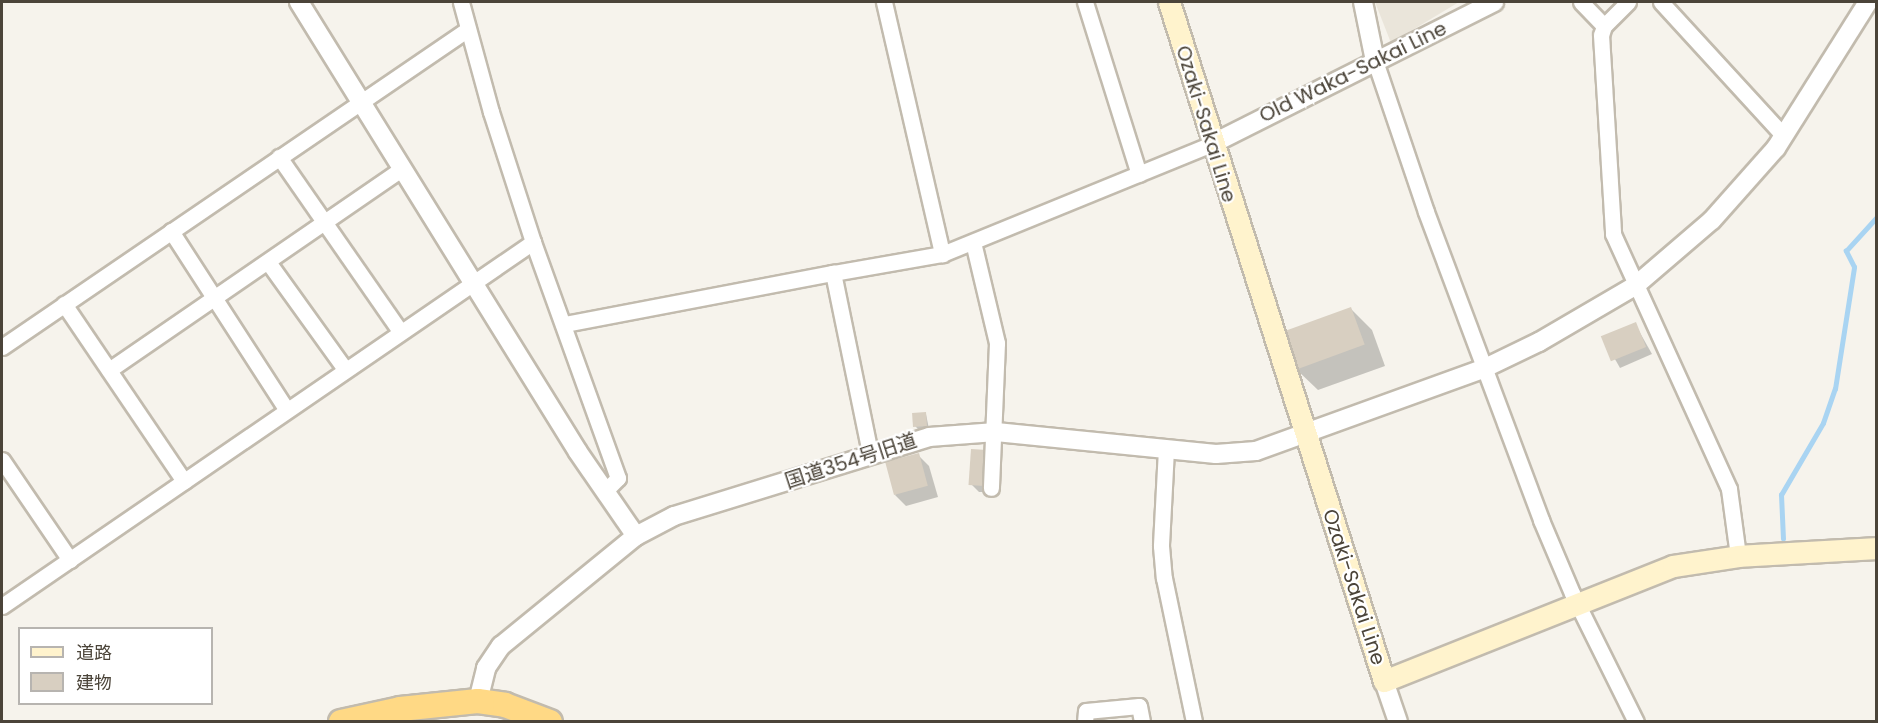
<!DOCTYPE html>
<html>
<head>
<meta charset="utf-8">
<style>
	body { margin:0 }
	#map { position:relative; width:1878px; height:723px; overflow:hidden; background:#f6f3ec; font-family:Poppins,"Noto Sans JP",sans-serif }
	div>[style] { position:absolute }
	[style*='--x'] { left:calc(var(--x)*1px); top:calc(var(--y)*1px); width:calc(var(--w)*1px); rotate:calc(var(--a)*1deg) }
	.residential>* { inset:0; background:#eae5da }
	.shadow>* { inset:0; background:#0003 }
	.stream>* { height:4.5px; margin:-2.25px; padding:0 2.25px; transform-origin:2.25px; border-radius:2.25px; background:#a9d4f2 }
	.building>* { inset:0; background:#d8cfc1; transform-origin:0 0 }
	.roads { filter:drop-shadow(2px 0 #c2bbae) drop-shadow(-2px 0 #c2bbae) drop-shadow(0 2px #c2bbae) drop-shadow(0 -2px #c2bbae) }
	.minor>* { height:15px; margin:-7.5px; padding:0 7.5px; transform-origin:7.5px; border-radius:7.5px; background:#fff }
	.tertiary>* { height:18px; margin:-9px; padding:0 9px; transform-origin:9px; border-radius:9px; background:#fff }
	.secondary>* { height:21px; margin:-10.5px; padding:0 10.5px; transform-origin:10.5px; border-radius:10.5px; background:#fff3cd }
	.trunk>* { height:24px; margin:-12px; padding:0 12px; transform-origin:12px; border-radius:12px; background:#ffd985 }
	span { translate:-50% -50%; white-space:nowrap; text-align:center; line-height:1.15; -webkit-text-stroke:4.5px #fff; paint-order:stroke }
	.street-label { font-size:20px; color:#4b4439 }
	.frame { position:absolute; inset:0; border:3px solid #4b4439; pointer-events:none }
	.legend { position:absolute; left:18px; top:627px; width:195px; height:78px; box-sizing:border-box; background:#fff; border:2px solid #b7b4b0; margin:0; padding:8px 10px; list-style:none; font-size:18px; color:#4b4439 }
	.legend li { display:flex; align-items:center; gap:12px; height:30px }
	.legend b { width:30px; border:2px solid #b7b4b0 }
</style>
</head>
<body>
<div id="map">
	<div class="residential">
		<i style="clip-path:polygon(1375px 2px,1459px 2px,1391px 43px)"></i>
	</div>
	<div class="shadow">
		<i style="clip-path:polygon(1351px 309px,1372px 330px,1385px 366px,1318px 390px,1297px 370px,1284px 334px)"></i>
		<i style="clip-path:polygon(1635px 324px,1652px 354px,1620px 368px,1603px 338px)"></i>
		<i style="clip-path:polygon(926px 414px,929px 429px,918px 429px,915px 426px)"></i>
		<i style="clip-path:polygon(973px 451px,993px 492px,979px 492px,972px 485px)"></i>
		<i style="clip-path:polygon(918px 455px,929px 466px,938px 497px,906px 506px,895px 495px)"></i>
	</div>
	<div class="stream">
		<i style="--x:1783;--y:539;--w:44;--a:-92.6"></i>
		<i style="--x:1781;--y:495;--w:83;--a:-59.7"></i>
		<i style="--x:1823;--y:423;--w:36;--a:-71"></i>
		<i style="--x:1835;--y:389;--w:123;--a:-81.1"></i>
		<i style="--x:1854;--y:267;--w:18;--a:-117"></i>
		<i style="--x:1846;--y:251;--w:45;--a:-47.7"></i>
	</div>
	<div class="building">
		<i style="left:1351px;top:307px;width:40px;height:74px;rotate:70deg"></i>
		<i style="left:1636px;top:322px;width:27px;height:38px;rotate:68deg"></i>
		<i style="left:926px;top:412px;width:14px;height:14px;rotate:86deg"></i>
		<i style="left:971px;top:449px;width:16px;height:36px;rotate:4deg"></i>
		<i style="left:919px;top:453px;width:34px;height:35px;rotate:75deg"></i>
	</div>
	<div class="roads">
		<div class="minor">
			<i style="--x:884;--y:2;--w:259;--a:77"></i>
			<i style="--x:1085;--y:2;--w:180;--a:72.6"></i>
			<i style="--x:1581;--y:2;--w:33;--a:46"></i>
			<i style="--x:1604;--y:26;--w:34;--a:-45"></i>
			<i style="--x:1661;--y:2;--w:182;--a:47.5"></i>
			<i style="--x:1604;--y:26;--w:9;--a:108"></i>
			<i style="--x:1601;--y:35;--w:199;--a:86.5"></i>
			<i style="--x:1613;--y:234;--w:280;--a:65.5"></i>
			<i style="--x:1729;--y:489;--w:68;--a:82.3"></i>
			<i style="--x:1375;--y:61;--w:159;--a:71.3"></i>
			<i style="--x:1426;--y:212;--w:329;--a:69.5"></i>
			<i style="--x:1541;--y:520;--w:79;--a:67"></i>
			<i style="--x:1572;--y:593;--w:144;--a:63.6"></i>
			<i style="--x:279;--y:157;--w:212;--a:55.2"></i>
			<i style="--x:171;--y:231;--w:213;--a:57.1"></i>
			<i style="--x:533;--y:242;--w:251;--a:70.2"></i>
			<i style="--x:618;--y:478;--w:18;--a:135"></i>
			<i style="--x:973;--y:242;--w:104;--a:76.6"></i>
			<i style="--x:997;--y:343;--w:145;--a:92.4"></i>
			<i style="--x:268;--y:262;--w:132;--a:54.3"></i>
			<i style="--x:64;--y:304;--w:214;--a:55.9"></i>
			<i style="--x:565;--y:324;--w:273;--a:-10.8"></i>
			<i style="--x:2;--y:347;--w:564;--a:-34.31"></i>
			<i style="--x:109;--y:370;--w:355;--a:-34.5"></i>
			<i style="--x:1166;--y:449;--w:97;--a:93"></i>
			<i style="--x:1161;--y:546;--w:32;--a:85"></i>
			<i style="--x:1164;--y:578;--w:147;--a:78.2"></i>
			<i style="--x:870;--y:453;--w:184;--a:-101.6"></i>
			<i style="--x:833;--y:273;--w:111;--a:-9.9"></i>
			<i style="--x:942;--y:254;--w:292;--a:-22.2"></i>
			<i style="--x:2;--y:460;--w:121;--a:55.8"></i>
			<i style="--x:2;--y:606;--w:644;--a:-34.43"></i>
			<i style="--x:533;--y:242;--w:137;--a:-107.9"></i>
			<i style="--x:491;--y:112;--w:114;--a:-105.3"></i>
			<i style="--x:1085;--y:722;--w:11;--a:-85"></i>
			<i style="--x:1086;--y:711;--w:53;--a:-5.4"></i>
			<i style="--x:1139;--y:706;--w:16;--a:79"></i>
		</div>
		<div class="tertiary">
			<i style="--x:299;--y:2;--w:529;--a:58.2"></i>
			<i style="--x:578;--y:452;--w:102;--a:55.4"></i>
			<i style="--x:1363;--y:2;--w:60;--a:78.5"></i>
			<i style="--x:1212;--y:144;--w:316;--a:-26.7"></i>
			<i style="--x:1384;--y:681;--w:43;--a:71.1"></i>
			<i style="--x:478;--y:701;--w:34;--a:-76"></i>
			<i style="--x:486;--y:668;--w:27;--a:-56"></i>
			<i style="--x:501;--y:646;--w:174;--a:-39.2"></i>
			<i style="--x:636;--y:536;--w:43;--a:-27.8"></i>
			<i style="--x:674;--y:516;--w:267;--a:-17.2"></i>
			<i style="--x:929;--y:437;--w:67;--a:-4.3"></i>
			<i style="--x:996;--y:432;--w:221;--a:5.7"></i>
			<i style="--x:1216;--y:454;--w:40;--a:-4.3"></i>
			<i style="--x:1256;--y:451;--w:244;--a:-19.9"></i>
			<i style="--x:1485;--y:368;--w:60;--a:-25.7"></i>
			<i style="--x:1539;--y:342;--w:111;--a:-30.3"></i>
			<i style="--x:1635;--y:286;--w:101;--a:-40.6"></i>
			<i style="--x:1712;--y:220;--w:96;--a:-48.4"></i>
			<i style="--x:1776;--y:148;--w:173;--a:-57.8"></i>
		</div>
		<div class="secondary">
			<i style="--x:1169;--y:2;--w:712;--a:72.43"></i>
			<i style="--x:1384;--y:681;--w:311;--a:-21.7"></i>
			<i style="--x:1673;--y:566;--w:66;--a:-8.7"></i>
			<i style="--x:1738;--y:556;--w:138;--a:-3.3"></i>
		</div>
		<div class="trunk">
			<i style="--x:341;--y:722;--w:60;--a:-12.4"></i>
			<i style="--x:400;--y:709;--w:78;--a:-5.9"></i>
			<i style="--x:478;--y:701;--w:27;--a:8"></i>
			<i style="--x:505;--y:705;--w:48;--a:20.7"></i>
		</div>
	</div>
	<div class="street-label">
		<span style="left:1353px;top:72px;rotate:-26deg">Old Waka-Sakai Line</span>
		<span style="left:1206px;top:124px;rotate:73deg">Ozaki-Sakai Line</span>
		<span style="left:851px;top:461px;rotate:-18deg">国道354号旧道</span>
		<span style="left:1354px;top:587px;rotate:72deg">Ozaki-Sakai Line</span>
	</div>
	<div class="frame"></div>
	<ul class="legend">
	<li><b style="height:8px;background:#fff3cd"></b>道路</li>
	<li><b style="height:16px;background:#d8cfc1"></b>建物</li>
	</ul>
</div>
</body>
</html>
